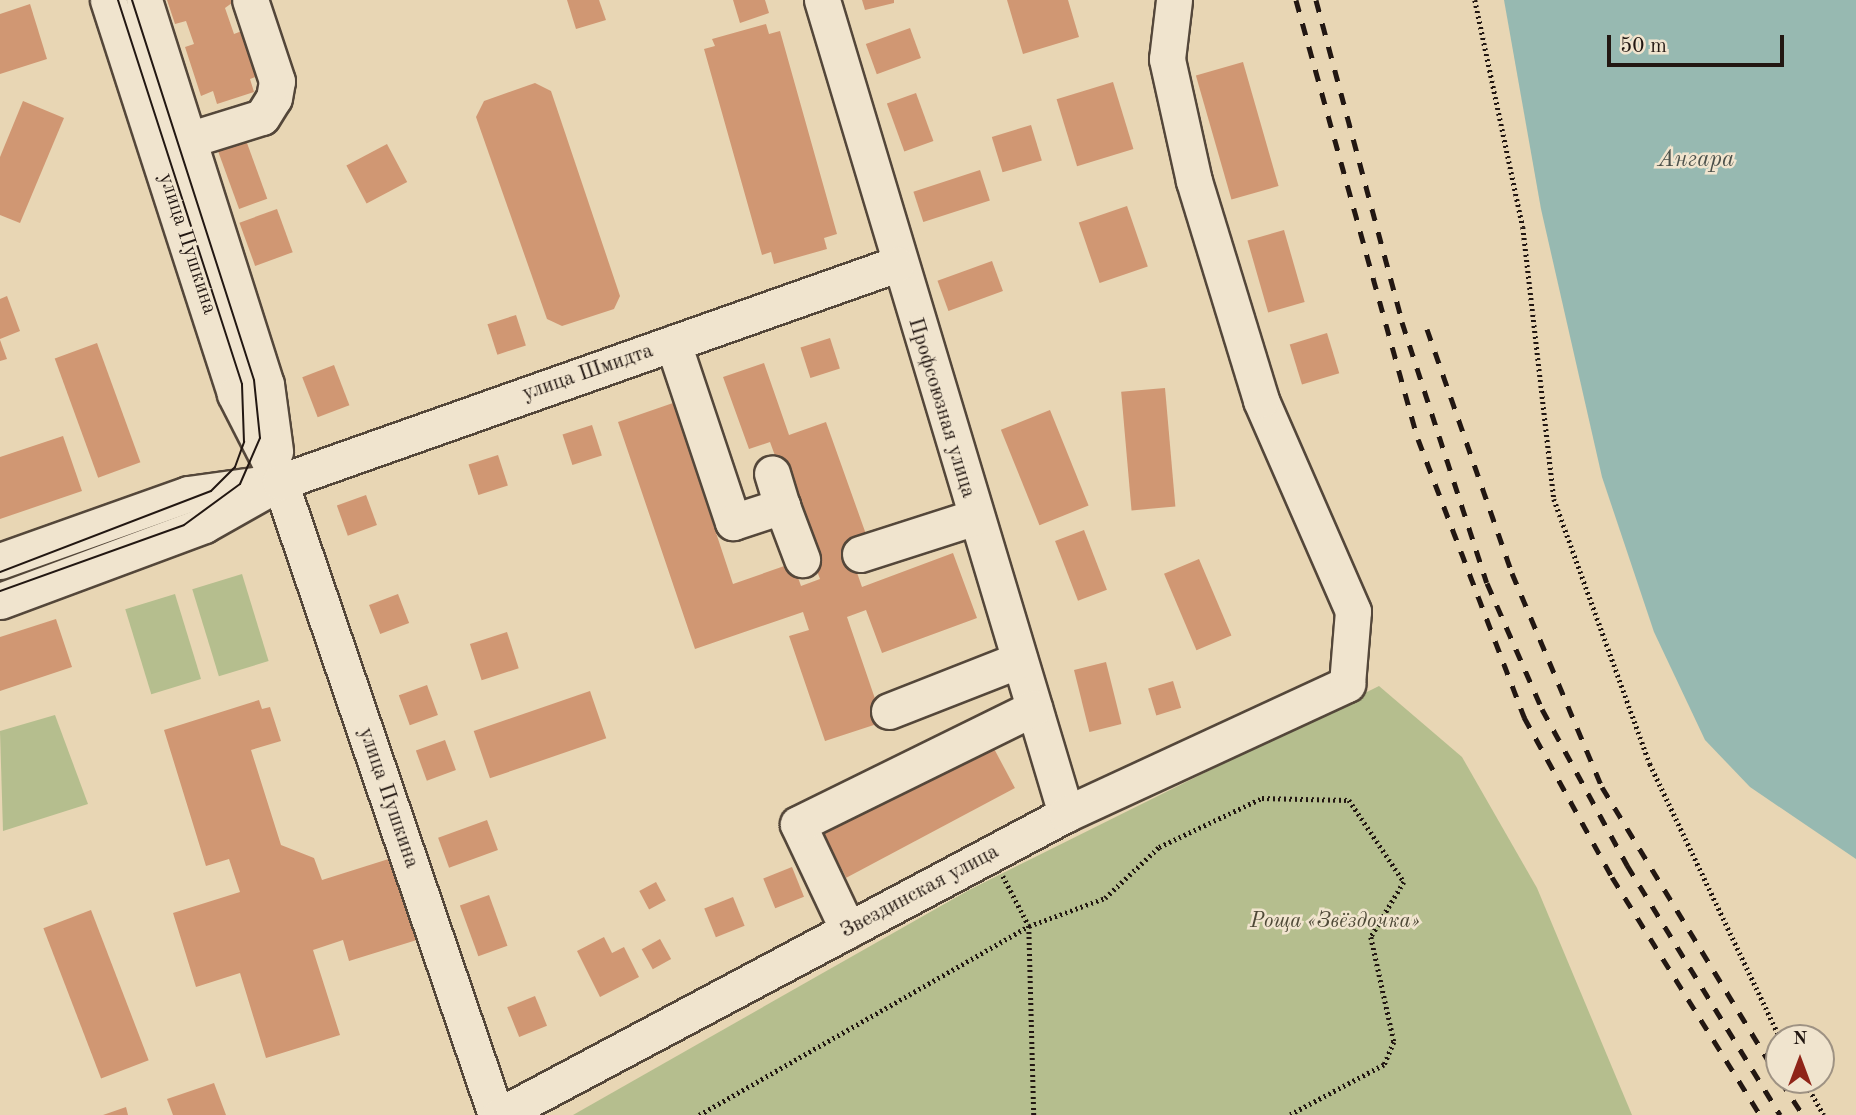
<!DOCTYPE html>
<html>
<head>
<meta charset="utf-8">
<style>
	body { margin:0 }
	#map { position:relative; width:1856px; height:1115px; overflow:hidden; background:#e8d6b4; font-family:"Old Standard TT",serif }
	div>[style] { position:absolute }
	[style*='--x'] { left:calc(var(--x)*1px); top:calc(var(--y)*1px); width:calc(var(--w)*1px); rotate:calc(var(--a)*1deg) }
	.green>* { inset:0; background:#b5be8e; transform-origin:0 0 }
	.water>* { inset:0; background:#97b9b1 }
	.building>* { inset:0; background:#d09773; transform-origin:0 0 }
	.path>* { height:4.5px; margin-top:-2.25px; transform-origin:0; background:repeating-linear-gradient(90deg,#221712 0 2px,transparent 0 5.5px) }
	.roads { filter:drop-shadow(2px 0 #54473a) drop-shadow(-2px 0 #54473a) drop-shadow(0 2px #54473a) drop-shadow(0 -2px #54473a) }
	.minor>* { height:35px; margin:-17.5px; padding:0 17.5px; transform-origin:17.5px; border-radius:17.5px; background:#f0e4ce }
	.tram>* { height:2px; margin:-1px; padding:0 1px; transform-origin:1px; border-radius:1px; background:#221712 }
	.rail>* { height:5px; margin-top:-2.5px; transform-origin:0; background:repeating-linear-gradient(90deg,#221712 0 12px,transparent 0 24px) }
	span { translate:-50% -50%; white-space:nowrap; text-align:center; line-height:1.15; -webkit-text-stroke:5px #f0e4ce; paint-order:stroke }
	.street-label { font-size:21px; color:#221712 }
	.park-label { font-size:21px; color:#4e4937; font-style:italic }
	.water-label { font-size:23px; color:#4b504a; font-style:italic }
	.north { position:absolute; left:1765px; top:1024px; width:70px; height:70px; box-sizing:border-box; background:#f0e4ce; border:2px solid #9e9283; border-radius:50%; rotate:0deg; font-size:19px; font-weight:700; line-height:28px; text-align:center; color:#221712 }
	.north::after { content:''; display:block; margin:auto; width:24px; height:32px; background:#8f2418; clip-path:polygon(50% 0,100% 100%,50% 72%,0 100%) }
	.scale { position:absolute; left:1607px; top:35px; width:177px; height:32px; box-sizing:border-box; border:4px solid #221712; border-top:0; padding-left:9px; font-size:21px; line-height:24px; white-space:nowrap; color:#221712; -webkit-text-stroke:5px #f0e4ce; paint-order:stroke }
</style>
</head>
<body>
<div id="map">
	<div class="green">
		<i style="left:242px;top:574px;width:91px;height:52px;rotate:73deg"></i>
		<i style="left:175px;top:594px;width:89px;height:52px;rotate:73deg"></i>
		<i style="clip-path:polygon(1379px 686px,1462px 757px,1537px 888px,1632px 1115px,573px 1115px,969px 890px)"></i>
		<i style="clip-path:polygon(55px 715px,88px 804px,3px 831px,0 731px)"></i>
	</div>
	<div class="water">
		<i style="clip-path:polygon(1504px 0,1856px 0,1856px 859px,1750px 787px,1705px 740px,1654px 632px,1602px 477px,1541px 209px)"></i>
	</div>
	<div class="building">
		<i style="clip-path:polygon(167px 0,236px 0,225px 8px,234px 34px,247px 29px,263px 74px,250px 79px,254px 92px,217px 104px,213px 91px,201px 96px,185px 47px,194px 44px,186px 21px,175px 24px)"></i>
		<i style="clip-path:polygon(567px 0,599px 0,606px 20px,576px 29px)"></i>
		<i style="clip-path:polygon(733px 0,765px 0,769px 13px,740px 23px)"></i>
		<i style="clip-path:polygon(862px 0,894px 0,894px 3px,865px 10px)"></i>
		<i style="clip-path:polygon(1007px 0,1068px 0,1079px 37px,1023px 54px)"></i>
		<i style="clip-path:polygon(30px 4px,47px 59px,0 74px,0 14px)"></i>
		<i style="clip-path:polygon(766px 24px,769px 34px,780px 31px,837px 234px,824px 238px,827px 249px,774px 264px,771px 252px,762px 255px,704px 49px,715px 46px,712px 39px)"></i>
		<i style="left:910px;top:28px;width:32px;height:47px;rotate:70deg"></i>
		<i style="left:1243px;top:62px;width:129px;height:49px;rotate:74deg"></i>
		<i style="left:1113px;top:82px;width:70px;height:59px;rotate:73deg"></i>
		<i style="clip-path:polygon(535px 83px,551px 91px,620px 296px,614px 309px,562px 326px,547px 319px,476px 117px,484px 101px)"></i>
		<i style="left:916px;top:93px;width:51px;height:31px;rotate:70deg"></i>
		<i style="clip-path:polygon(23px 101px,64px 118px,20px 223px,0 215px,0 157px)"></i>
		<i style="left:1031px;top:125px;width:37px;height:41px;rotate:73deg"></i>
		<i style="left:243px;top:132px;width:71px;height:30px;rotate:70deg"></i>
		<i style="left:387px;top:144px;width:43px;height:46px;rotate:62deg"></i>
		<i style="left:980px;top:170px;width:32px;height:70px;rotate:72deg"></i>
		<i style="left:1127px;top:206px;width:64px;height:51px;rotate:71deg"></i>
		<i style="left:277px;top:209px;width:46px;height:40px;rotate:70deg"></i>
		<i style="left:1284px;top:230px;width:75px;height:38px;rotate:74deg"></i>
		<i style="left:992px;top:261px;width:32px;height:58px;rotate:70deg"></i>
		<i style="clip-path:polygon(7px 296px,20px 331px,0 339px,0 299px)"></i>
		<i style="left:516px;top:315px;width:32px;height:30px;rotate:72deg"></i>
		<i style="left:1327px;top:333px;width:42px;height:39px;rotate:73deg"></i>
		<i style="left:830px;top:338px;width:32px;height:31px;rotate:72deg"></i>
		<i style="clip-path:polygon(0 340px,7px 359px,0 361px)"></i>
		<i style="left:97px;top:343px;width:127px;height:45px;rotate:70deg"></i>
		<i style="clip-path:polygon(764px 363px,789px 435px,826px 422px,867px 537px,847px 544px,862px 587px,953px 553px,977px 618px,882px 653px,866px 610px,847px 617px,883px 722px,825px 741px,789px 636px,809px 630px,803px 612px,695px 649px,618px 422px,673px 403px,733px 584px,793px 563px,801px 586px,820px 579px,770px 442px,749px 449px,723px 377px)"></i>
		<i style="left:334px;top:365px;width:43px;height:34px;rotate:69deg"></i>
		<i style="left:1165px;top:388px;width:119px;height:44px;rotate:85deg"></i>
		<i style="left:1050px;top:410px;width:103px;height:53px;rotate:68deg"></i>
		<i style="left:592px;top:425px;width:32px;height:31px;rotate:72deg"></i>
		<i style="clip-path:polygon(63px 436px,82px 491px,0 519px,0 457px)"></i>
		<i style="left:498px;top:455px;width:32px;height:31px;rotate:72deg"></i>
		<i style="left:366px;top:495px;width:32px;height:31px;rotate:70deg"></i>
		<i style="left:1084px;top:530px;width:64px;height:31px;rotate:69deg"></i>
		<i style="left:1199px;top:559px;width:83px;height:38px;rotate:67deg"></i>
		<i style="left:398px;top:594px;width:31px;height:31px;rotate:69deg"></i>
		<i style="clip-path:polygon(56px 619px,72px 667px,0 691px,0 637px)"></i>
		<i style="left:507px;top:632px;width:38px;height:39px;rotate:72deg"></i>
		<i style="left:1106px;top:662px;width:64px;height:33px;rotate:76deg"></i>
		<i style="left:1173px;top:681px;width:28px;height:26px;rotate:73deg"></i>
		<i style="left:427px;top:685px;width:32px;height:30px;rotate:70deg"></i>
		<i style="left:590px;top:691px;width:50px;height:123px;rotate:71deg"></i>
		<i style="clip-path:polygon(259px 700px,262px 709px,270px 707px,281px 741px,251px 750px,281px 845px,314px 858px,322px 880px,395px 857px,420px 939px,349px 961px,343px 940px,313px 950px,340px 1035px,266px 1058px,240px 973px,196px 987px,173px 913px,240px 892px,229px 859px,206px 866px,164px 730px)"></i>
		<i style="left:445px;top:740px;width:32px;height:31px;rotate:70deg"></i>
		<i style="left:991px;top:743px;width:51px;height:191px;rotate:62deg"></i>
		<i style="left:487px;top:820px;width:32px;height:52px;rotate:70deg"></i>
		<i style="left:792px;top:867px;width:32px;height:31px;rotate:68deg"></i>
		<i style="left:656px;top:882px;width:21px;height:19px;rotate:62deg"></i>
		<i style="left:489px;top:895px;width:54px;height:31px;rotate:70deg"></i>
		<i style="left:733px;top:897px;width:31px;height:31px;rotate:68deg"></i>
		<i style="left:91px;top:910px;width:161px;height:51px;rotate:69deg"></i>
		<i style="clip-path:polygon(604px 937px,612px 953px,624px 947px,639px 977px,600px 997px,577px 951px)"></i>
		<i style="left:660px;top:939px;width:23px;height:21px;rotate:61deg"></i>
		<i style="left:535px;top:996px;width:32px;height:30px;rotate:68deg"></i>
		<i style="clip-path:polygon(214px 1083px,226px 1115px,173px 1115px,167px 1099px)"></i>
		<i style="clip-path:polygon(126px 1107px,128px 1115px,103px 1115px)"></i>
	</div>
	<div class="path">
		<i style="--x:1475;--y:0;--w:232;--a:78.1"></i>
		<i style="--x:1523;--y:227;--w:274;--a:83.5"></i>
		<i style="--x:1554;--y:499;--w:282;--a:70.1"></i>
		<i style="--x:1650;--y:764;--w:303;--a:64.6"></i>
		<i style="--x:1003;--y:876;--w:56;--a:62.5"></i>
		<i style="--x:1029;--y:926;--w:81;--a:-20.2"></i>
		<i style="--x:1105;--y:898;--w:74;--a:-43.4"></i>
		<i style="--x:1159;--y:847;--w:114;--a:-25.4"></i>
		<i style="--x:1262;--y:798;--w:87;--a:1.3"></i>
		<i style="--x:1349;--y:800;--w:99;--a:56.1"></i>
		<i style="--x:1404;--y:882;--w:64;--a:121"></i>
		<i style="--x:1371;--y:937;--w:107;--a:77.6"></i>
		<i style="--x:1394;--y:1042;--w:25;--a:113"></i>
		<i style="--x:1384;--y:1065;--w:106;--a:152"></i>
		<i style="--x:1804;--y:1080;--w:40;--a:60.3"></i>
		<i style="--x:699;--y:1115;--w:380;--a:-29.8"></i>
		<i style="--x:1029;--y:926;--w:189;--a:88.5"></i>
	</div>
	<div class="roads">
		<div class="minor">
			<i style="--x:108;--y:0;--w:414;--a:72.1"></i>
			<i style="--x:235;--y:394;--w:99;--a:62.9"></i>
			<i style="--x:280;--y:482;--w:669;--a:71.16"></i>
			<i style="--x:144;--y:0;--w:403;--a:72.4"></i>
			<i style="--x:266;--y:384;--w:68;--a:82.3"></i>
			<i style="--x:822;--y:0;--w:850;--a:73.31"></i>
			<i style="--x:188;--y:140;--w:77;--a:-17.3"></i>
			<i style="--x:262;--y:117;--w:22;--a:-58"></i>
			<i style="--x:274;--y:98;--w:17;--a:-80"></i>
			<i style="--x:277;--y:81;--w:85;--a:-108.4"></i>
			<i style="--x:673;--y:343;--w:189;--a:71.5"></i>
			<i style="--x:733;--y:522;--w:52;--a:-18.1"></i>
			<i style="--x:782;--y:506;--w:34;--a:-107"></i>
			<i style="--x:782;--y:506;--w:57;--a:69.3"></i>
			<i style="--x:860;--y:554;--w:121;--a:-17.8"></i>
			<i style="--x:0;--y:561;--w:200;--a:-19.6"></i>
			<i style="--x:188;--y:494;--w:75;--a:-7.7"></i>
			<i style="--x:0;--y:601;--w:218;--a:-20.4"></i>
			<i style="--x:204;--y:525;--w:87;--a:-29.5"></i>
			<i style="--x:280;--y:482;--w:654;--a:-19.46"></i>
			<i style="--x:889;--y:711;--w:140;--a:-21.4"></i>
			<i style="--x:848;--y:930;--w:117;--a:-115.3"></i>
			<i style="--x:798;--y:824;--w:263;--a:-26.2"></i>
			<i style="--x:500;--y:1115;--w:641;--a:-28"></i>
			<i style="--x:1066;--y:814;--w:310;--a:-24.8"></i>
			<i style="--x:1347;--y:684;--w:73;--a:-85.3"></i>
			<i style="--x:1353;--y:611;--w:230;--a:-113.6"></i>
			<i style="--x:1261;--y:400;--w:229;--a:-107"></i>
			<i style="--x:1194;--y:181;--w:125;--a:-102.5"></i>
			<i style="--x:1167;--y:59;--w:59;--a:-83.2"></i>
		</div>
	</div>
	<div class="tram">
		<i style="--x:0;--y:572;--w:226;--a:-21"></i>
		<i style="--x:211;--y:491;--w:34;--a:-45"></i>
		<i style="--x:235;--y:467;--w:27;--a:-70"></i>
		<i style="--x:244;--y:442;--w:58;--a:-92"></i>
		<i style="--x:242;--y:384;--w:404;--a:-107.9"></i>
		<i style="--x:0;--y:591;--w:195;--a:-19.7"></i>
		<i style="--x:184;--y:525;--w:69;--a:-36.2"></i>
		<i style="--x:240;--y:484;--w:50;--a:-66.5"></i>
		<i style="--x:260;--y:438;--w:58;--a:-95.9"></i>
		<i style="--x:254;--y:380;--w:399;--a:-107.8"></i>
	</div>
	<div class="rail">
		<i style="--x:1296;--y:0;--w:456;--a:74.5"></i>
		<i style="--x:1418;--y:439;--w:298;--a:69.1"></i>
		<i style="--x:1524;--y:717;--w:183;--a:61.2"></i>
		<i style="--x:1612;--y:877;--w:280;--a:58.1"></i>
		<i style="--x:1316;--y:0;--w:333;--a:75"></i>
		<i style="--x:1402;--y:322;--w:274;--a:72"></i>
		<i style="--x:1487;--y:583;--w:137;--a:66.4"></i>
		<i style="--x:1542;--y:709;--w:178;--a:61.4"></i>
		<i style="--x:1627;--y:865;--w:293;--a:58.5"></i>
		<i style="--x:1427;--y:329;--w:258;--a:70.8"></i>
		<i style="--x:1512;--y:573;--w:232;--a:67.2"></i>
		<i style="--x:1602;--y:787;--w:341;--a:58.7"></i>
		<i style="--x:1780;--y:1080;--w:42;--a:56.7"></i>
	</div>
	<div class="street-label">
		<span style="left:187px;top:244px;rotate:72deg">улица Пушкина</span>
		<span style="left:588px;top:373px;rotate:-19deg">улица Шмидта</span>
		<span style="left:941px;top:408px;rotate:73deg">Профсоюзная улица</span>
		<span style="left:388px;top:798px;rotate:71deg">улица Пушкина</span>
		<span style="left:920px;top:892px;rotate:-28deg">Звездинская улица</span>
	</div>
	<div class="park-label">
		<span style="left:1335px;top:922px">Роща «Звёздочка»</span>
	</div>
	<div class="water-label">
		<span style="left:1696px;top:160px">Ангара</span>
	</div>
	<div class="north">N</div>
	<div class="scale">50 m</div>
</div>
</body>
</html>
